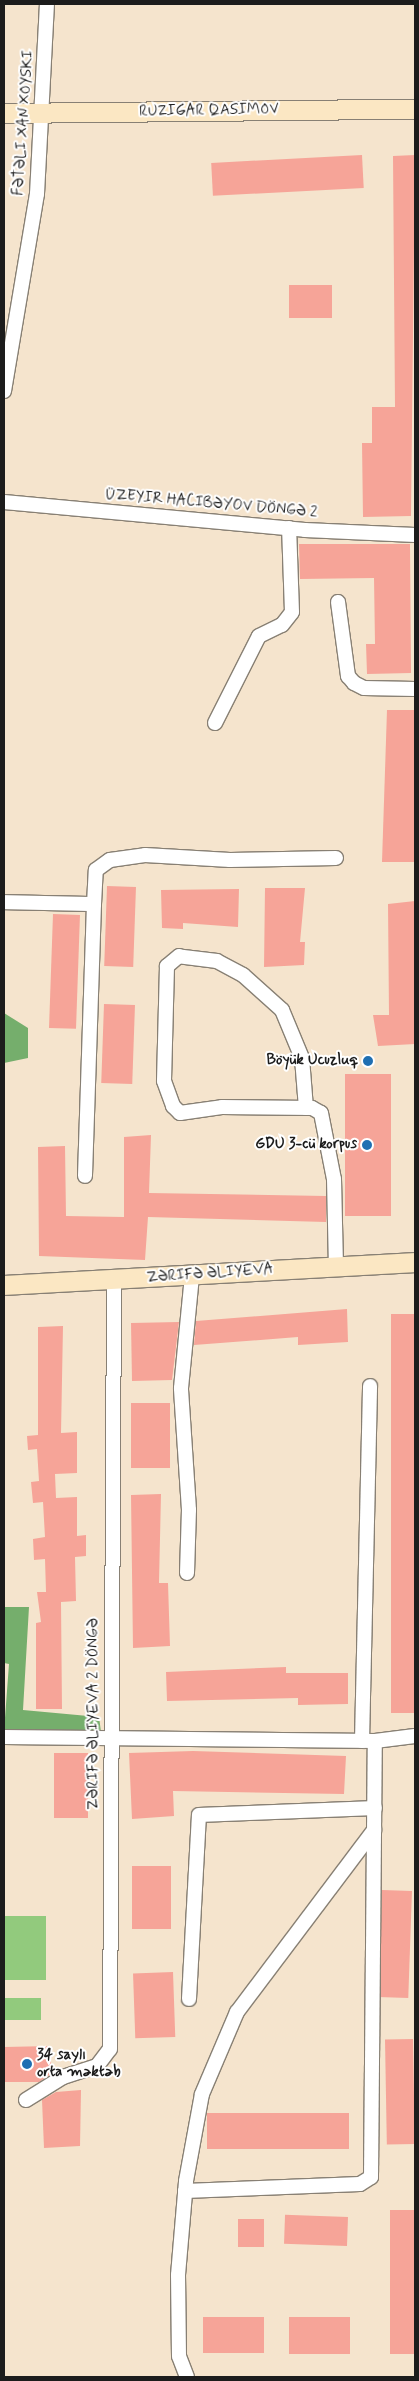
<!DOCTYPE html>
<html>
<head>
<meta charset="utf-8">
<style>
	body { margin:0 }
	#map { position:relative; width:419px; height:2381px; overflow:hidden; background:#f5e4cd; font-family:Mynerve,sans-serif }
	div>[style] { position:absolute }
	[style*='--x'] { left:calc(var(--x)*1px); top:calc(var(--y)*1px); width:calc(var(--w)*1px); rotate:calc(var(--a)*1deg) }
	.green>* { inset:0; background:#92ca7d; transform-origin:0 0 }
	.forest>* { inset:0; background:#75ae6c }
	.building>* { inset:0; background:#f6a498; transform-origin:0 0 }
	.roads { filter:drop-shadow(1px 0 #888074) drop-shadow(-1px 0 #888074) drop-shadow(0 1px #888074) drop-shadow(0 -1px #888074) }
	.street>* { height:14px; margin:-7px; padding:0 7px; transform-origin:7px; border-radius:7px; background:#fff }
	.secondary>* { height:19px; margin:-9.5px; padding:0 9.5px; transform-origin:9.5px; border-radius:9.5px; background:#fbe7c3 }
	.dots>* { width:14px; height:14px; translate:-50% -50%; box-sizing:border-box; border:2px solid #fff; border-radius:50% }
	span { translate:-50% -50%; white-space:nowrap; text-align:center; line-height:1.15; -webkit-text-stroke:4px #fff; paint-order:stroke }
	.street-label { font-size:15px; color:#1c1c1c }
	.poi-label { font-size:15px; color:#1c1c1c; font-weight:700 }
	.right { translate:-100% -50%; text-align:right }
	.left { translate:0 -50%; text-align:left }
	.frame { position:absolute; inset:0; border:5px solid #1c1c1c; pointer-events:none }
</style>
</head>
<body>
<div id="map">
	<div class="green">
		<i style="left:46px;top:1916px;width:64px;height:42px;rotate:90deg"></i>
		<i style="left:4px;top:1998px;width:37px;height:22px"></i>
	</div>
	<div class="forest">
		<i style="clip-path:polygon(4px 1013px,28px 1028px,28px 1058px,4px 1063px)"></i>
		<i style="clip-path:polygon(4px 1607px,29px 1607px,23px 1710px,99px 1717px,101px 1732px,4px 1731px,9px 1664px,4px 1663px)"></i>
	</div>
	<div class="building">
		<i style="left:362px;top:155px;width:33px;height:151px;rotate:87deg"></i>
		<i style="clip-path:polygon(415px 155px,411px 516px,363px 517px,362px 443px,372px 443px,372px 407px,395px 407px,393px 156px)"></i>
		<i style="left:289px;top:285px;width:43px;height:33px"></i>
		<i style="clip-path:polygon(299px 544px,410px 544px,411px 673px,367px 674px,366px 644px,375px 644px,374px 578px,300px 579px)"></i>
		<i style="clip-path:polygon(387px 710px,415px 710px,415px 862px,382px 862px)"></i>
		<i style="left:107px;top:886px;width:29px;height:80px;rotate:2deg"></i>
		<i style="clip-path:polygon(265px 888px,305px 888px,300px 942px,305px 942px,304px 965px,264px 967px)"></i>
		<i style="clip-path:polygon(239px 889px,238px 927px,183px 923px,183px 929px,162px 928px,161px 890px)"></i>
		<i style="clip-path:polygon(415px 901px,415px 1044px,378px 1046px,373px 1015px,389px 1015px,388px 904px)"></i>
		<i style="left:53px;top:914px;width:27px;height:114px;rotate:2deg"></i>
		<i style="left:104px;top:1004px;width:31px;height:79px;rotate:2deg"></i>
		<i style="left:345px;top:1074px;width:46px;height:142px"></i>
		<i style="clip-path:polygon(151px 1135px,149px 1193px,326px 1196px,326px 1222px,148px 1217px,145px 1260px,39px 1256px,38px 1147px,65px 1146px,66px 1216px,124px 1217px,124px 1137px)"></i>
		<i style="clip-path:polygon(347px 1309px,348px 1342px,298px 1345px,298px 1337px,194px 1345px,196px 1321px)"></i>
		<i style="left:391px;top:1314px;width:24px;height:399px"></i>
		<i style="clip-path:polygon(179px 1322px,172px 1380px,132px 1381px,131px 1323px)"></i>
		<i style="clip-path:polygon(63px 1326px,61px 1433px,77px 1432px,77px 1473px,55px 1474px,56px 1498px,77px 1497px,77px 1536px,86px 1535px,86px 1556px,75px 1557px,76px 1601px,61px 1602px,62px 1709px,36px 1709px,36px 1623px,41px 1622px,37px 1592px,46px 1592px,45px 1559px,34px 1560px,33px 1539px,45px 1537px,43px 1502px,33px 1503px,31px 1482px,39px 1481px,37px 1449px,28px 1450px,27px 1436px,38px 1435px,38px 1327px)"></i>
		<i style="left:170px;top:1403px;width:65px;height:39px;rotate:90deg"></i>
		<i style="clip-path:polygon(161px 1494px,159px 1583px,168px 1583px,170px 1646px,133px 1648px,131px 1495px)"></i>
		<i style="clip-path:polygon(286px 1667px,286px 1673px,348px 1673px,348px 1704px,298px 1705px,298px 1698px,167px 1701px,166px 1672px)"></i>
		<i style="clip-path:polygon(193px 1751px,346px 1756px,344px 1794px,173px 1791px,174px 1816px,132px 1819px,129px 1753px)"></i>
		<i style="left:54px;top:1753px;width:34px;height:65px"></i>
		<i style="left:171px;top:1866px;width:63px;height:39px;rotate:90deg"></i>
		<i style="left:382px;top:1890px;width:30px;height:107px;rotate:2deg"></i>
		<i style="left:173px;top:1972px;width:65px;height:40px;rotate:88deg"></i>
		<i style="left:413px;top:2039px;width:105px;height:28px;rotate:89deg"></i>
		<i style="clip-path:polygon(51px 2046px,51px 2074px,39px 2082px,4px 2082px,4px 2047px)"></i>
		<i style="clip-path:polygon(81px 2090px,80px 2146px,44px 2148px,42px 2100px,56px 2092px)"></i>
		<i style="left:207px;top:2113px;width:142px;height:36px"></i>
		<i style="left:415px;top:2210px;width:144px;height:25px;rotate:90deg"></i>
		<i style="left:348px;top:2217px;width:29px;height:63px;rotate:92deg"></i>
		<i style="left:238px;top:2219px;width:26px;height:28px"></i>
		<i style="left:264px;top:2317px;width:36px;height:61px;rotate:90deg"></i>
		<i style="left:350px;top:2317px;width:37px;height:61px;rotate:90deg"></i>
	</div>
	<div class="roads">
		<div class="street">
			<i style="--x:4;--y:391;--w:200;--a:-80.5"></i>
			<i style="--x:37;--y:194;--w:190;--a:-87"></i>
			<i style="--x:4;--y:502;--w:302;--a:5.3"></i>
			<i style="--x:305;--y:530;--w:110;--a:2.6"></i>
			<i style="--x:338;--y:602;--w:75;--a:82.3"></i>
			<i style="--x:348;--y:676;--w:9;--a:49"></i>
			<i style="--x:354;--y:683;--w:11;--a:27"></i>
			<i style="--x:364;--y:688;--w:51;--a:1.1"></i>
			<i style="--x:215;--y:723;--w:97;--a:-63.2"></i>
			<i style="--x:259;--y:636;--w:25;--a:-26"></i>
			<i style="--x:282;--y:625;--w:16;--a:-52"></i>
			<i style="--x:292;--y:612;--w:84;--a:-92"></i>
			<i style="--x:4;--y:902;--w:90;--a:1.3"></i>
			<i style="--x:94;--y:904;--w:272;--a:91.9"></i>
			<i style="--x:94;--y:904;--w:34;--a:-87"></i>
			<i style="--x:96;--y:870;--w:17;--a:-36"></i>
			<i style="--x:110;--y:860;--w:35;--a:-8"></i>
			<i style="--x:145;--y:855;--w:85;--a:3.4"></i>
			<i style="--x:230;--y:860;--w:106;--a:-1.1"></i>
			<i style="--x:306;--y:1108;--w:50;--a:-94.6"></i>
			<i style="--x:302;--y:1058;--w:52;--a:-112.6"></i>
			<i style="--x:282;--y:1010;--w:52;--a:-138.1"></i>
			<i style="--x:243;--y:975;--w:30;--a:-152"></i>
			<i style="--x:217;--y:961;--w:38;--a:-173"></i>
			<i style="--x:179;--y:956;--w:16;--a:140"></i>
			<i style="--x:167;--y:966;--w:115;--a:91.5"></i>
			<i style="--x:164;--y:1081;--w:27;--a:70"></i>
			<i style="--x:173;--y:1106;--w:10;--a:45"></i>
			<i style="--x:180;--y:1113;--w:42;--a:-8.1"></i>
			<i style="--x:222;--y:1107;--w:90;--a:0.6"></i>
			<i style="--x:312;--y:1108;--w:10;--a:29"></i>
			<i style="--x:321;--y:1113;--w:67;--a:78.9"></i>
			<i style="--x:334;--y:1179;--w:86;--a:88.7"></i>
			<i style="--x:187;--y:1573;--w:63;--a:-88.2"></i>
			<i style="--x:189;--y:1510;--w:122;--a:-93.8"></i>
			<i style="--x:181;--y:1388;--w:114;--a:-84.4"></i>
			<i style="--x:4;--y:1737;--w:371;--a:0.6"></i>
			<i style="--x:375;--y:1741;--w:40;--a:-7.1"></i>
			<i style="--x:362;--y:1741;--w:355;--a:-88.7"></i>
			<i style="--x:189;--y:1999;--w:184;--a:-86.9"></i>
			<i style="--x:199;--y:1815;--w:176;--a:-2.3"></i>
			<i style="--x:26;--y:2100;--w:44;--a:-31.9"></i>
			<i style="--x:63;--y:2077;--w:36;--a:-18"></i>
			<i style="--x:97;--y:2066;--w:21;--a:-53"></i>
			<i style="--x:110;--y:2049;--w:770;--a:-89.7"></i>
			<i style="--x:185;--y:2191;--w:175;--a:-2.3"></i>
			<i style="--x:360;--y:2184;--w:13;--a:-32"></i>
			<i style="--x:371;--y:2177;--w:436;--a:-89.5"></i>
			<i style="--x:187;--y:2377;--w:22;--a:-111"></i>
			<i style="--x:179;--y:2356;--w:81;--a:-90.7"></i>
			<i style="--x:178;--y:2275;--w:94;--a:-85.1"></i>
			<i style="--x:186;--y:2181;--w:88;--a:-79.6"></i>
			<i style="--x:202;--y:2094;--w:89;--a:-66.9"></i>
			<i style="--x:237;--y:2012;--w:228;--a:-53"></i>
		</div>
		<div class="secondary">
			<i style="--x:4;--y:113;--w:411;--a:-0.6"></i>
			<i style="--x:4;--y:1285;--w:412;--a:-3.2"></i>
		</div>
	</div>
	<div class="dots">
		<i style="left:368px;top:1061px;background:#1f6fb2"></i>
		<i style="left:367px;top:1145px;background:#1f6fb2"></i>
		<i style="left:27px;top:2064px;background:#1f6fb2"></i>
	</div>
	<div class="street-label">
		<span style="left:209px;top:111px;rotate:-1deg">RUZIGAR QASIMOV</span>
		<span style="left:24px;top:123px;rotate:-86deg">FƏTƏLI XAN XOYSKI</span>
		<span style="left:211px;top:504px;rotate:5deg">ÜZEYIR HACIBƏYOV DÖNGƏ 2</span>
		<span style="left:210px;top:1274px;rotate:-4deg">ZƏRIFƏ ƏLIYEVA</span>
		<span style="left:94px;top:1714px;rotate:-90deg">ZƏRIFƏ ƏLIYEVA 2 DÖNGƏ</span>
	</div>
	<div class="poi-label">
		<span class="right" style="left:358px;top:1061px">Böyük Ucuzluq</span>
		<span class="right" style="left:357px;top:1145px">GDU 3-cü korpus</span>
		<span class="left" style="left:37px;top:2064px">34 saylı<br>orta məktəb</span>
	</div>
	<div class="frame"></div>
</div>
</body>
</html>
